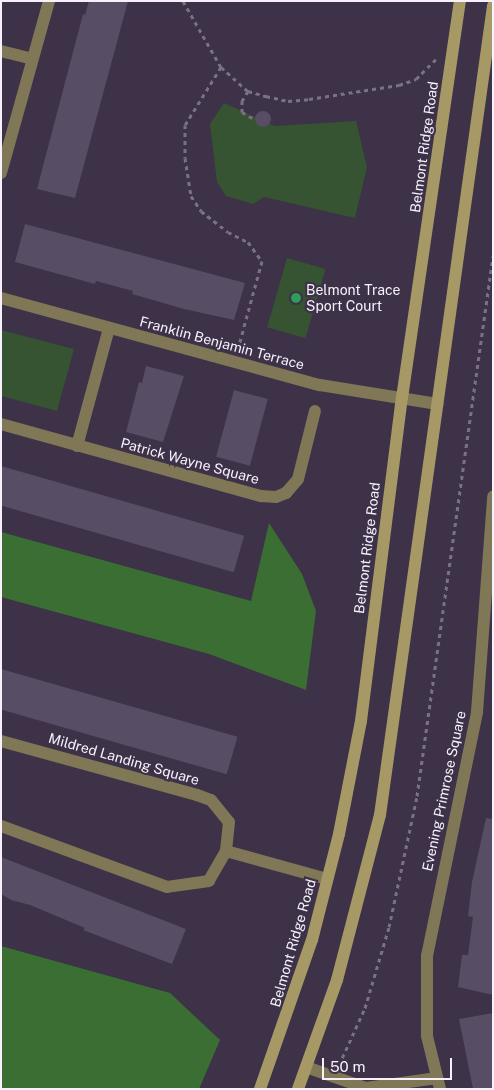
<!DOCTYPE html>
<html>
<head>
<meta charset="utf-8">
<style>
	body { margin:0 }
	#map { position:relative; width:494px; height:1090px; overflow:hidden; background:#3d3247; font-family:"Public Sans",sans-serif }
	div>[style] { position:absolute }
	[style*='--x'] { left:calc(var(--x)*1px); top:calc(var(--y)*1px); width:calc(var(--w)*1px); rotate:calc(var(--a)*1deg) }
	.green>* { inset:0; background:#365332; transform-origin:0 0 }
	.forest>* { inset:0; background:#3a6e32 }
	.building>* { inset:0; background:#574d64; transform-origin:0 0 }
	.round { border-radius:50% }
	.path>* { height:3px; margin-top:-1.5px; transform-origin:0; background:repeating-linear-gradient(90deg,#7b7184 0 4px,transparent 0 8px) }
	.minor>* { height:12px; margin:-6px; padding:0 6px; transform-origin:6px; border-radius:6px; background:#7f7756 }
	.secondary>* { height:12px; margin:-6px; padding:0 6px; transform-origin:6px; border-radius:6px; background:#a79965 }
	.dots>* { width:14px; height:14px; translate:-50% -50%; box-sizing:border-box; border:2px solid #3d3247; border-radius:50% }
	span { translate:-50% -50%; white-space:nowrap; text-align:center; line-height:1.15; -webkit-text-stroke:4.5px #3d3247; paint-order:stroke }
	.street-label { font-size:14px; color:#f7f1fe }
	.poi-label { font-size:14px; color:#f7f1fe }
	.left { translate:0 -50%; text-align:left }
	.frame { position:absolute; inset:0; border:2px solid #f7f1fe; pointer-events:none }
	.scale { position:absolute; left:322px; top:1058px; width:130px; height:22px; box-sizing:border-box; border:2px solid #f7f1fe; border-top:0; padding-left:6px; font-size:15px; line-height:18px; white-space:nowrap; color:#f7f1fe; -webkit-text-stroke:4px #3d3247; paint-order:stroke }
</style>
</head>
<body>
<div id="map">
	<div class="green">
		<i style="clip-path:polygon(224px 103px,275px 126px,356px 121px,367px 167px,355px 218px,264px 197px,253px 204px,226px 196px,217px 182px,210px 124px)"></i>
		<i style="left:287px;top:258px;width:40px;height:72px;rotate:16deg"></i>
		<i style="clip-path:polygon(1px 330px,74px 349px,57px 411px,1px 396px)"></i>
	</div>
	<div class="forest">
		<i style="clip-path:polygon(269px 523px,302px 574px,316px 611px,306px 690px,209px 654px,1px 597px,1px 532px,251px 601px)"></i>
		<i style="clip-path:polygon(1px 946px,170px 993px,220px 1040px,199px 1089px,1px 1089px)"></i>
	</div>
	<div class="building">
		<i style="clip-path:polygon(89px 1px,128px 1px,75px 198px,37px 189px,83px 14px,85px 15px)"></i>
		<i class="round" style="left:255px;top:111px;width:16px;height:16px"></i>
		<i style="clip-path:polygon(25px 224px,245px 283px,234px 320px,184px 309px,132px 294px,133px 291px,96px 281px,95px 284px,15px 262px)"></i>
		<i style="clip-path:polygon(146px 366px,184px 376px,163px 442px,126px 432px,139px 382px,142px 383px)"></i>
		<i style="left:234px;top:390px;width:35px;height:69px;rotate:15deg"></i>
		<i style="left:1px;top:466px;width:253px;height:38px;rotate:16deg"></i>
		<i style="left:1px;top:669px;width:246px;height:39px;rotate:16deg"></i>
		<i style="clip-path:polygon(486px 818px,493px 819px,493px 995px,458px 987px,462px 955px,468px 955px,473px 917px,468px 916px,472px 882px)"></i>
		<i style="clip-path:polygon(1px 857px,186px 929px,172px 964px,83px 930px,85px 928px,30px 905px,11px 900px,1px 894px)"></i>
		<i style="clip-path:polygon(493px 1013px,493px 1089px,473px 1089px,459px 1019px)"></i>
	</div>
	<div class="path">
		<i style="--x:183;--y:1;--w:76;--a:60.1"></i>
		<i style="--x:221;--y:67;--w:36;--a:42"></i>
		<i style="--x:248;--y:91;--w:19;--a:16"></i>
		<i style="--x:266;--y:96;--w:23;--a:13"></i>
		<i style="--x:288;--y:101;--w:21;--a:-5"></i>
		<i style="--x:309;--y:99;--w:91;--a:-8.8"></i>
		<i style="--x:399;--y:85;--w:18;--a:-19"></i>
		<i style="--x:416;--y:79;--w:28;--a:-45"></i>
		<i style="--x:221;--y:67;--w:68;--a:121.8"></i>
		<i style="--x:185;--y:125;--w:33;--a:90"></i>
		<i style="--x:185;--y:158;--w:38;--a:81"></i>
		<i style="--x:191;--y:196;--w:18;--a:56"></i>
		<i style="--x:201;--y:211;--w:34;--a:38"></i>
		<i style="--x:228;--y:232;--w:22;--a:27"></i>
		<i style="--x:248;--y:242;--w:24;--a:54"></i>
		<i style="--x:262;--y:261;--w:91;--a:105.3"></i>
		<i style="--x:248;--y:91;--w:12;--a:121"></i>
		<i style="--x:242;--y:101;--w:11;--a:90"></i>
		<i style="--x:242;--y:112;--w:14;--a:30"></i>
		<i style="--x:339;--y:1065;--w:63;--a:-65.5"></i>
		<i style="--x:365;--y:1008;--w:84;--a:-73.5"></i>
		<i style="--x:389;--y:927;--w:134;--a:-77.9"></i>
		<i style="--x:417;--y:796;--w:545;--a:-81.99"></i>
	</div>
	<div class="minor">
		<i style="--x:1;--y:51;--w:32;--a:14"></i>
		<i style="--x:1;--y:173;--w:179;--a:-74.4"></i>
		<i style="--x:1;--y:298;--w:331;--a:15.3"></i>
		<i style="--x:320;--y:385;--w:119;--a:9.2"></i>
		<i style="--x:1;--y:424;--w:270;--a:15.5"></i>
		<i style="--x:261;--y:496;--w:15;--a:4"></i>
		<i style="--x:276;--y:497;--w:11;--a:-22"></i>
		<i style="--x:286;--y:493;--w:18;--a:-49"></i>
		<i style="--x:298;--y:479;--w:70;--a:-76"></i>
		<i style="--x:77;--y:446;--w:122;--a:-74.8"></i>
		<i style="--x:1;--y:741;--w:203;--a:15.4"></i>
		<i style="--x:197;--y:795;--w:15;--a:20"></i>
		<i style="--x:211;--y:800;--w:28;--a:51"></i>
		<i style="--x:229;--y:822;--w:29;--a:96"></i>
		<i style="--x:226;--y:851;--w:34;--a:120"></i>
		<i style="--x:209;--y:881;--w:42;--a:171.9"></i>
		<i style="--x:167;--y:887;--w:177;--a:-159.8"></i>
		<i style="--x:226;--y:851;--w:105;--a:15.5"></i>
		<i style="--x:306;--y:1067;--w:64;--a:19.3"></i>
		<i style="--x:366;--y:1088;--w:72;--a:-8"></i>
		<i style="--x:440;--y:1089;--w:55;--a:-103.8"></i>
		<i style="--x:427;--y:1036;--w:80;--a:-90"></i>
		<i style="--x:427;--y:956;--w:249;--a:-78.4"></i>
		<i style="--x:477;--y:712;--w:216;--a:-85.7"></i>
	</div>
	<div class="secondary">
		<i style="--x:260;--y:1089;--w:158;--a:-70.8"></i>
		<i style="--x:312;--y:940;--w:109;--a:-75.7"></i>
		<i style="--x:339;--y:834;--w:115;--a:-79"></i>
		<i style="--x:361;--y:721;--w:326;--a:-82.8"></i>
		<i style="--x:402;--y:398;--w:401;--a:-81.7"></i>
		<i style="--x:298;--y:1089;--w:116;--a:-70.3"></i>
		<i style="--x:337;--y:980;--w:171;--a:-75.4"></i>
		<i style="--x:380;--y:815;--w:817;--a:-82.05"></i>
	</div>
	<div class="dots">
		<i style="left:296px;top:298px;background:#2e9e5b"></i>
	</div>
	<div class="street-label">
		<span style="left:424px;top:147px;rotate:-82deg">Belmont Ridge Road</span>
		<span style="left:222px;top:343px;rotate:15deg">Franklin Benjamin Terrace</span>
		<span style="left:190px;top:461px;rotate:15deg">Patrick Wayne Square</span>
		<span style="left:367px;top:548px;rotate:-83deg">Belmont Ridge Road</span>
		<span style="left:124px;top:759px;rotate:16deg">Mildred Landing Square</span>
		<span style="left:444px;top:791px;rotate:-78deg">Evening Primrose Square</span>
		<span style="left:293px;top:943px;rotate:-74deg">Belmont Ridge Road</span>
	</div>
	<div class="poi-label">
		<span class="left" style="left:306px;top:298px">Belmont Trace<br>Sport Court</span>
	</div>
	<div class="frame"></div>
	<div class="scale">50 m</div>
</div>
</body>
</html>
